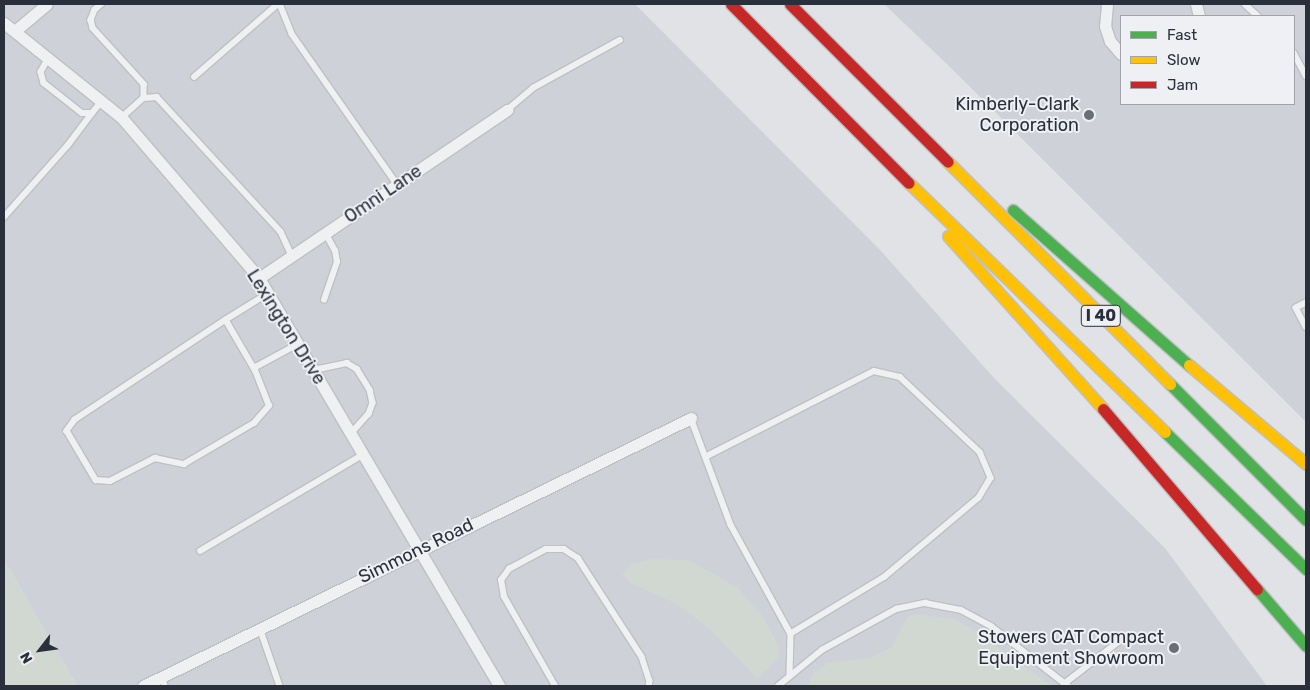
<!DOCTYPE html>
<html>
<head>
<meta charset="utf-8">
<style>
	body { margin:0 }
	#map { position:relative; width:1310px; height:690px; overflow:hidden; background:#e0e2e5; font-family:Rubik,sans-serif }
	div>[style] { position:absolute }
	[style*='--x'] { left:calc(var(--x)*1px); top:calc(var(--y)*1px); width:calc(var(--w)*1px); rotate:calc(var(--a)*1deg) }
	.built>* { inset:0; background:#cfd1d8 }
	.green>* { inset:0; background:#d1d8d1 }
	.roads { filter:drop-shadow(1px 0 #bfc0c3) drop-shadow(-1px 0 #bfc0c3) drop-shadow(0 1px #bfc0c3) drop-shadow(0 -1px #bfc0c3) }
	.lane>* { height:5.5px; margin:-2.75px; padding:0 2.75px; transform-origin:2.75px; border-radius:2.75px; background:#eff0f2 }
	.street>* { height:11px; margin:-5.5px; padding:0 5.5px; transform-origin:5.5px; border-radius:5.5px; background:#eff0f2 }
	.fast>* { height:11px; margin:-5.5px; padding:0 5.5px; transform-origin:5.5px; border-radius:5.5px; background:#4caf50 }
	.slow>* { height:11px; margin:-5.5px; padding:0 5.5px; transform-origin:5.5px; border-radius:5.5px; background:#ffc107 }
	.jam>* { height:11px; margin:-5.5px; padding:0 5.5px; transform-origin:5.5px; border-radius:5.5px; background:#c62828 }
	.dots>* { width:14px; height:14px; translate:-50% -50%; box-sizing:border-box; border:2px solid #eef0f4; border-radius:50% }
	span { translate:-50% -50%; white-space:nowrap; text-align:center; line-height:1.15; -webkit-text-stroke:4px #eef0f4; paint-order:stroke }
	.shield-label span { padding:1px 4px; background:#eef0f4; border:1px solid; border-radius:4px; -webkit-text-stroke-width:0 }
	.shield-label { font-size:16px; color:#2a2f3c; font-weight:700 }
	.poi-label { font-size:18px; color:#2a2f3c }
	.right { translate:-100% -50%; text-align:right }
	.street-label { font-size:18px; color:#2a2f3c }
	.frame { position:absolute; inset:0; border:5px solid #2a2f3c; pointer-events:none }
	.legend { position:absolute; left:1120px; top:15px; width:175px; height:90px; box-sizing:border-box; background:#eef0f4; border:1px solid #a0a3aa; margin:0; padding:6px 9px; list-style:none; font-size:15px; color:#2a2f3c }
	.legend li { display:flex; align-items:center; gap:10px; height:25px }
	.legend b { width:25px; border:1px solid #a0a3aa }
	.north { position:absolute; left:15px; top:625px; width:50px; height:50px; -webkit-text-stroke:4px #eef0f4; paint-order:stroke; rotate:240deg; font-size:14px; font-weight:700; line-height:20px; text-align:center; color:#2a2f3c }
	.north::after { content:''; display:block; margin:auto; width:18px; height:22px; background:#2a2f3c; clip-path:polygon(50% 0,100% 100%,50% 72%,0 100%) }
</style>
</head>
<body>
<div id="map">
	<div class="built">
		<i style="clip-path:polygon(4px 4px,635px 4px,881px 251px,995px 379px,1165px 548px,1267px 686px,77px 686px,4px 560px)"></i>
		<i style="clip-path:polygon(evenodd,884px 4px,1306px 4px,1306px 422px,949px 66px,884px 4px,1121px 16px,1294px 16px,1294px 104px,1121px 104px,1121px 16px)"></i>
	</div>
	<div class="green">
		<i style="clip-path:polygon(653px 559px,688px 560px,737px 587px,764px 618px,778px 645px,779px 656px,769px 668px,757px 678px,710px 629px,677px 604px,631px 583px,622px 574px,631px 564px)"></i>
		<i style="clip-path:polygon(4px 560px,77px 686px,4px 686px)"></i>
		<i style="clip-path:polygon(915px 614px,953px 619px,969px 627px,1052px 686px,808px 686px,813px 674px,828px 663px,870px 658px,892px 647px,907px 618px)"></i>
	</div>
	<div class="roads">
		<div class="lane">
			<i style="--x:102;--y:4;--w:9;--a:139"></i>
			<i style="--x:95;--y:10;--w:11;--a:112"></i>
			<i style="--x:91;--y:20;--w:8;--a:76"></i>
			<i style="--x:93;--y:28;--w:76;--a:47.7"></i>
			<i style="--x:144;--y:84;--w:14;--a:90"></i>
			<i style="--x:144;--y:98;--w:30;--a:138"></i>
			<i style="--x:280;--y:4;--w:32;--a:68"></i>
			<i style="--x:292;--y:34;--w:183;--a:55"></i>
			<i style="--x:1245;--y:4;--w:18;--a:43"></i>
			<i style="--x:1294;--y:53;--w:26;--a:62"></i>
			<i style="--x:49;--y:58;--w:16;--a:120"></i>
			<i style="--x:41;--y:72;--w:11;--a:75"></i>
			<i style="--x:44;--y:83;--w:48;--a:38.3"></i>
			<i style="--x:82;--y:113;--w:10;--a:0"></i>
			<i style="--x:92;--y:113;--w:16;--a:-50"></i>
			<i style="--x:194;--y:77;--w:111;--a:-41"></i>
			<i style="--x:144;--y:98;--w:13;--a:-4"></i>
			<i style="--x:157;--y:97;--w:183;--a:47.4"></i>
			<i style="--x:281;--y:232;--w:26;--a:65"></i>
			<i style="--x:507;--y:110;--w:34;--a:-40"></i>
			<i style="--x:533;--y:88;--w:99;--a:-28.9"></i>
			<i style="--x:4;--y:217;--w:96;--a:-48.4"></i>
			<i style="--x:68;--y:145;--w:40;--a:-53"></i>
			<i style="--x:268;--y:294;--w:49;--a:148.2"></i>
			<i style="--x:226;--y:320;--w:56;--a:59.7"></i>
			<i style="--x:254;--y:368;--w:50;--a:-28.6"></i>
			<i style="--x:324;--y:300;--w:40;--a:-71.1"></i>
			<i style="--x:337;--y:262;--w:11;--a:-100"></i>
			<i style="--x:335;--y:251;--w:21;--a:-119"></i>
			<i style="--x:1306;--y:303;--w:11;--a:153"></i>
			<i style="--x:1296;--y:308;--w:21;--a:62"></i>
			<i style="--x:226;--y:320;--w:181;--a:146.5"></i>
			<i style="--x:75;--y:420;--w:14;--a:126"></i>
			<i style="--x:67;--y:431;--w:57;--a:59.4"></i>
			<i style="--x:96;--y:480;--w:14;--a:4"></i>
			<i style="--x:110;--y:481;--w:51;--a:-27.1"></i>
			<i style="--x:155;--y:458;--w:30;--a:12"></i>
			<i style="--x:184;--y:464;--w:81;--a:-30.4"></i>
			<i style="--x:254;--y:423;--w:23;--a:-49"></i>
			<i style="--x:269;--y:406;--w:41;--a:-111.5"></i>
			<i style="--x:314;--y:370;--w:34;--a:-12"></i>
			<i style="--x:347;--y:363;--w:12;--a:31"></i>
			<i style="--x:357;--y:369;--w:25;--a:58"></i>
			<i style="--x:370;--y:390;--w:13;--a:77"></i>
			<i style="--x:373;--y:403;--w:12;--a:110"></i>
			<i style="--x:369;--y:414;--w:25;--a:132"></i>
			<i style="--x:691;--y:418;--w:114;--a:69.5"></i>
			<i style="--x:731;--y:525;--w:124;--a:61.2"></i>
			<i style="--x:791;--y:634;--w:41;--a:91.4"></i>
			<i style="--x:707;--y:456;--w:187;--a:-27"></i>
			<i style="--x:874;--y:371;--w:27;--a:13"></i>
			<i style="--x:900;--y:377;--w:110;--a:43.2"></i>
			<i style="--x:980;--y:452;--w:28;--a:67"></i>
			<i style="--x:991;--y:478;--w:23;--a:121"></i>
			<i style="--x:979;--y:498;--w:123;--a:140"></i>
			<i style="--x:885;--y:577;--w:110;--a:148.8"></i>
			<i style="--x:200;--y:551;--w:191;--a:-30.6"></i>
			<i style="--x:260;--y:628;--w:61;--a:71"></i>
			<i style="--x:162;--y:676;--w:10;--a:73"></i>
			<i style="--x:1064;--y:684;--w:67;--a:-37.7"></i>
			<i style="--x:555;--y:686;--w:103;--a:-119.8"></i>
			<i style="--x:504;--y:597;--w:17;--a:-100"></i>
			<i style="--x:501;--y:580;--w:14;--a:-54"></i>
			<i style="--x:509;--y:569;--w:42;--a:-28.4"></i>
			<i style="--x:546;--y:549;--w:18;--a:0"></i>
			<i style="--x:564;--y:549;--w:17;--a:33"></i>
			<i style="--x:578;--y:558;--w:118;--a:57.1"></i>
			<i style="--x:642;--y:657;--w:25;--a:72"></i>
			<i style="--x:650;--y:681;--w:5;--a:101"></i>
			<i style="--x:778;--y:686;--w:57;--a:-39.3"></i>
			<i style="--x:822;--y:650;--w:85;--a:-29"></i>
			<i style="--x:896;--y:609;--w:30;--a:-12"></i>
			<i style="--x:925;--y:603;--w:37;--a:11"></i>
			<i style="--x:961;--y:610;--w:34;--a:28"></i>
			<i style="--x:991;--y:626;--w:98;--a:37.9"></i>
		</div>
		<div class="street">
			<i style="--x:1107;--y:4;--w:22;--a:95"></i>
			<i style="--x:1105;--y:26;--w:16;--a:72"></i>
			<i style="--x:1110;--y:41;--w:17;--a:50"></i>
			<i style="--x:1196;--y:4;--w:12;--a:76"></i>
			<i style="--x:4;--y:23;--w:151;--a:38.8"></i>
			<i style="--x:122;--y:118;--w:211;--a:49.4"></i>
			<i style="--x:259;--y:278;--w:473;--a:59.5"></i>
			<i style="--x:16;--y:30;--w:40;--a:-40"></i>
			<i style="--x:259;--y:278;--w:300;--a:-34.1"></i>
			<i style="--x:143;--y:686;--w:610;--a:-26.06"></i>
		</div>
		<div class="fast">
			<i style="--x:1013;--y:210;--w:235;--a:41.4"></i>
			<i style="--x:1170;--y:384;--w:192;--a:45"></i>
			<i style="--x:1165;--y:432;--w:197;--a:44.2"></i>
			<i style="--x:1257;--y:589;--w:75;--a:49.3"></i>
		</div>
		<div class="slow">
			<i style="--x:948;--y:162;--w:314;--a:45"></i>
			<i style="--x:909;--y:183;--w:357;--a:44.2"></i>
			<i style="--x:948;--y:236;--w:232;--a:48.1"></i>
			<i style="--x:1189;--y:365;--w:153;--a:40.2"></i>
		</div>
		<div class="jam">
			<i style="--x:731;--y:4;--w:252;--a:45.2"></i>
			<i style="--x:790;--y:4;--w:223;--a:45"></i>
			<i style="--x:1103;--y:409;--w:237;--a:49.5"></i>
		</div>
	</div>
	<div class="dots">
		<i style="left:1089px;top:115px;background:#6a6e77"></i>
		<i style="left:1174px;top:648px;background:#6a6e77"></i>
	</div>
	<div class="shield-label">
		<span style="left:1101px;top:316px">I 40</span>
	</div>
	<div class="poi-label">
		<span class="right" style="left:1079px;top:115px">Kimberly-Clark<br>Corporation</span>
		<span class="right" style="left:1164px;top:648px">Stowers CAT Compact<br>Equipment Showroom</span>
	</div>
	<div class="street-label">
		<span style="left:383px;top:194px;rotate:-34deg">Omni Lane</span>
		<span style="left:286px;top:327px;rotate:58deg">Lexington Drive</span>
		<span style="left:416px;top:551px;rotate:-26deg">Simmons Road</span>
	</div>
	<div class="frame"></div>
	<ul class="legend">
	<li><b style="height:6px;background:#4caf50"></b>Fast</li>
	<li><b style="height:6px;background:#ffc107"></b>Slow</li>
	<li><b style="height:6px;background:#c62828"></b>Jam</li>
	</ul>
	<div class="north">N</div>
</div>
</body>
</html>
